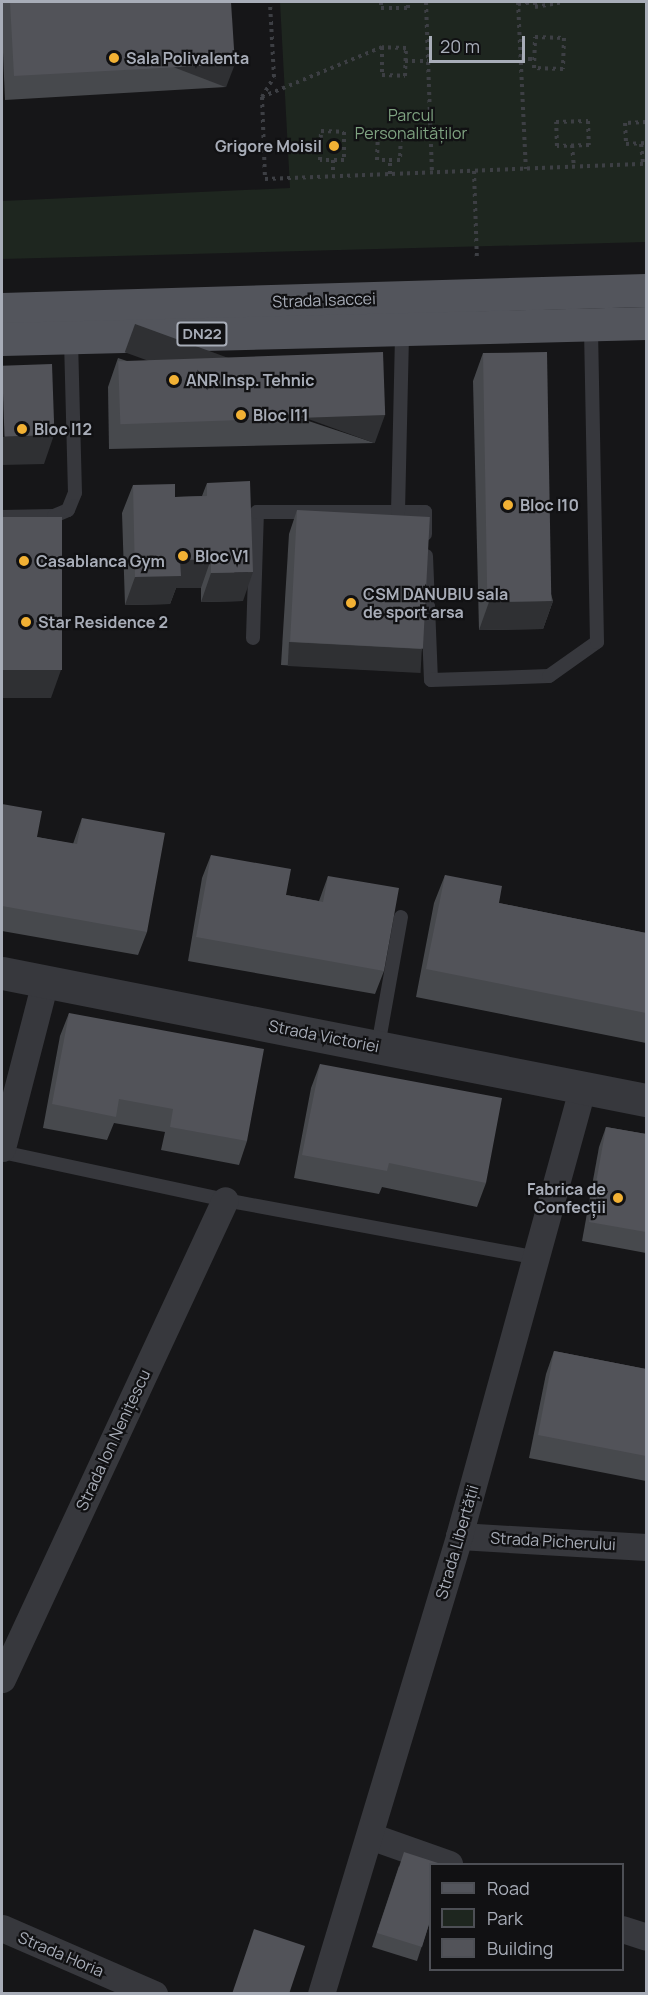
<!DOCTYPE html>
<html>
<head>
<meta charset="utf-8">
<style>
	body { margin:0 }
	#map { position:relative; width:648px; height:1995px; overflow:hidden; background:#161618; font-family:Manrope,sans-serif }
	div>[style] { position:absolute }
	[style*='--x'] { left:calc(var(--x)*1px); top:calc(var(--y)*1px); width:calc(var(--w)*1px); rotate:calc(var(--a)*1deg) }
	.green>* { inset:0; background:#1e261f }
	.path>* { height:4px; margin-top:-2px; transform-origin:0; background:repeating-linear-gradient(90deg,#3d3f44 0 3px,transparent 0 7.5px) }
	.service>* { height:14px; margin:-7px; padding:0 7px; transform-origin:7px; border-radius:7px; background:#37383d }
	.minor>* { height:27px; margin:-13.5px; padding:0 13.5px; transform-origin:13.5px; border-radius:13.5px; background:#37383d }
	.tertiary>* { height:33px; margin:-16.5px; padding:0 16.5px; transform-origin:16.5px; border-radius:16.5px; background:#37383d }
	.primary>* { height:33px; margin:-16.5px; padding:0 16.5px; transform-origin:16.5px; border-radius:16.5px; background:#53555c }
	.wall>* { inset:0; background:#47494d }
	.shaded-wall>* { inset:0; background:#2f3033; transform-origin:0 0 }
	.building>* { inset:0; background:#525359; transform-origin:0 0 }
	.dots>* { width:16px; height:16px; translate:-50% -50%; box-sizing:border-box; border:3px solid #111113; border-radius:50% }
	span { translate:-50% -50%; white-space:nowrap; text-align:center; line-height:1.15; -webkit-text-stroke:4.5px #111113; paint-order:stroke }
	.shield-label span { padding:2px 4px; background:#111113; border:2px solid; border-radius:4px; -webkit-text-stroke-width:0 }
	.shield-label { font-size:15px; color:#a8adb8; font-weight:700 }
	.poi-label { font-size:16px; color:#a8adb8; font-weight:700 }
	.left { translate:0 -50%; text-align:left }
	.right { translate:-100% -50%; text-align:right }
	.park-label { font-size:16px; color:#7fa381 }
	.street-label { font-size:16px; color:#a8adb8 }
	.frame { position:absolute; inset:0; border:3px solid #a8adb8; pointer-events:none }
	.legend { position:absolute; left:429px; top:1863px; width:195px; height:108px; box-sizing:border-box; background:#111113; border:2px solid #4d4f55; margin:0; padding:8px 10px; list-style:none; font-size:18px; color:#a8adb8 }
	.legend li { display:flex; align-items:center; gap:12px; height:30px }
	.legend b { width:30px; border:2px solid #4d4f55 }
	.scale { position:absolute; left:429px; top:36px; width:96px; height:27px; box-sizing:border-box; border:3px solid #a8adb8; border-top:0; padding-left:8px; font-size:18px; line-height:21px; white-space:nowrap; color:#a8adb8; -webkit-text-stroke:4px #111113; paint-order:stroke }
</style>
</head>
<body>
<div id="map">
	<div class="green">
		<i style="clip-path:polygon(280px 2px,646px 2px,646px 242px,2px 259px,2px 201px,290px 188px)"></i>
	</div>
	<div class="path">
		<i style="--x:381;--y:2;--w:6;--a:90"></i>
		<i style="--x:381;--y:8;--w:27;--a:0"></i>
		<i style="--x:408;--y:8;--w:6;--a:-90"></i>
		<i style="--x:426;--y:2;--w:170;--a:88"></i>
		<i style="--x:518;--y:2;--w:167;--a:87.3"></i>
		<i style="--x:535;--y:2;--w:5;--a:90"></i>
		<i style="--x:535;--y:7;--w:29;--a:-10"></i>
		<i style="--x:518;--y:4;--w:16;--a:-7"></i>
		<i style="--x:535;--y:37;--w:29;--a:2"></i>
		<i style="--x:564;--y:38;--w:31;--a:92"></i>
		<i style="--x:563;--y:69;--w:29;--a:-178"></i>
		<i style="--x:534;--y:68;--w:31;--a:-88"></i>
		<i style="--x:382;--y:47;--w:28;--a:90"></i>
		<i style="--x:382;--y:75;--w:23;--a:2"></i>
		<i style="--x:405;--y:76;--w:28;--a:-88"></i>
		<i style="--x:406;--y:48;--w:24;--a:-178"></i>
		<i style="--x:382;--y:47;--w:130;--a:157.4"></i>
		<i style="--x:262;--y:97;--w:82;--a:87.9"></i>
		<i style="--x:265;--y:179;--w:381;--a:-2.3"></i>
		<i style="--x:521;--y:59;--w:13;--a:0"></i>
		<i style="--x:405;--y:61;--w:23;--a:0"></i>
		<i style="--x:262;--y:97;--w:23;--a:-59"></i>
		<i style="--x:274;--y:77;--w:75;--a:-93.1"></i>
		<i style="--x:588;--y:121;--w:24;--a:88"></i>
		<i style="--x:589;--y:145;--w:32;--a:178"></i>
		<i style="--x:557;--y:146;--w:24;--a:-92"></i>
		<i style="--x:556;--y:122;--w:32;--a:-2"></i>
		<i style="--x:646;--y:122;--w:21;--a:177"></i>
		<i style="--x:625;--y:123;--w:21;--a:87"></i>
		<i style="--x:626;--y:144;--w:20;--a:-3"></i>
		<i style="--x:321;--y:131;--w:23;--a:2"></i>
		<i style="--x:344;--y:132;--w:28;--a:90"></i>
		<i style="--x:344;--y:160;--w:24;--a:180"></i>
		<i style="--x:320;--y:160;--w:29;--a:-88"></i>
		<i style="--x:378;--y:131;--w:23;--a:0"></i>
		<i style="--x:401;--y:131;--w:29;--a:92"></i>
		<i style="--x:400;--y:160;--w:23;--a:180"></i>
		<i style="--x:377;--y:160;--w:29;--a:-88"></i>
		<i style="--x:641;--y:144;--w:20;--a:84"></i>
		<i style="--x:572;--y:145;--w:22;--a:85"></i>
		<i style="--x:333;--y:160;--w:14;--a:90"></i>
		<i style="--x:474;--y:171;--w:89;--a:88.1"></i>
		<i style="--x:390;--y:174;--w:14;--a:-90"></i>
	</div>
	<div class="service">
		<i style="--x:398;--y:512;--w:27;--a:0"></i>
		<i style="--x:425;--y:512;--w:22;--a:90"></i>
		<i style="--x:2;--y:517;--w:52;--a:-1.1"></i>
		<i style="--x:54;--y:516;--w:15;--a:-23"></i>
		<i style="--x:68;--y:510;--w:18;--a:-68"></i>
		<i style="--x:75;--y:493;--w:155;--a:-91.5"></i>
		<i style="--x:426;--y:556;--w:124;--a:87.7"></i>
		<i style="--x:431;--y:680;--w:118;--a:-1.9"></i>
		<i style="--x:549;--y:676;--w:59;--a:-35.3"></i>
		<i style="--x:597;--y:642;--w:317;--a:-91.1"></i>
		<i style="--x:253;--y:638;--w:126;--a:-88.2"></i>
		<i style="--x:257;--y:512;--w:141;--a:0"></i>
		<i style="--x:398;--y:512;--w:183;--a:-88.7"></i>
		<i style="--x:378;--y:1046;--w:131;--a:-79.9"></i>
		<i style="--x:2;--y:1152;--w:228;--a:12.1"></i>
		<i style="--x:225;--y:1200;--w:318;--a:10.5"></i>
	</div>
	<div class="minor">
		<i style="--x:2;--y:1148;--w:171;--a:-75.5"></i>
		<i style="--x:459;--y:1536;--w:187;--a:3.4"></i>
		<i style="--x:2;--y:1679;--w:528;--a:-65.04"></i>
		<i style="--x:370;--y:1836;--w:84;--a:19.5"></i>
		<i style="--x:2;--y:1928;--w:166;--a:23.5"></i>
		<i style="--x:622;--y:1929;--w:25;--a:18"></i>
		<i style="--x:321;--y:1994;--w:478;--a:-73.2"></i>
		<i style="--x:459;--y:1536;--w:465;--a:-74.6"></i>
	</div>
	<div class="tertiary">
		<i style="--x:2;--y:973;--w:656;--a:11.16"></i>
	</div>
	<div class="primary">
		<i style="--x:2;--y:309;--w:644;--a:-1.69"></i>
		<i style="--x:2;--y:339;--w:644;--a:-1.42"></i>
	</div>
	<div class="wall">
		<i style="clip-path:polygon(2px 2px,231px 2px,226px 87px,5px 100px,2px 29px)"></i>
		<i style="clip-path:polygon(483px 353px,553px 601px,543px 629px,479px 630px,473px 381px)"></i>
		<i style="clip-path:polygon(118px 358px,375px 443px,109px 449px,108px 387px)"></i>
		<i style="clip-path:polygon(207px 483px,243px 601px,201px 602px,201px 588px,176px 588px,170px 604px,125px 605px,122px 513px,133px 485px,175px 497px,202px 496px)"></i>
		<i style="clip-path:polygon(297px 510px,422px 649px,414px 672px,281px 665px,289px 534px)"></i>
		<i style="clip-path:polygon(2px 804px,37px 837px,73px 844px,82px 818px,147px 932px,138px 955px,2px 931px)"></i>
		<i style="clip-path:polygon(211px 855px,286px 895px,319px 901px,328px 876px,384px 971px,375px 994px,188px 961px,202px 878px)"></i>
		<i style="clip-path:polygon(445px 875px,499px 903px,646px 933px,646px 1043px,416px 997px,434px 903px)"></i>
		<i style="clip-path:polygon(69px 1013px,247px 1141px,239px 1165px,161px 1150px,165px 1132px,114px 1123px,107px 1140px,43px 1128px,60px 1036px)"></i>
		<i style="clip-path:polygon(320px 1064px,486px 1183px,477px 1207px,382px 1187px,379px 1194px,294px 1178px,311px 1088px)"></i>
		<i style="clip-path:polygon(606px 1127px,646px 1134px,646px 1253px,582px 1241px,599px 1147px)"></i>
		<i style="clip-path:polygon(554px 1351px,646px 1369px,646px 1481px,529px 1458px,546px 1374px)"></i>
		<i style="clip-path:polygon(399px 1866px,430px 1921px,417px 1961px,372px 1947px)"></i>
	</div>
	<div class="shaded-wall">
		<i style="left:235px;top:64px;width:25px;height:221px;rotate:111deg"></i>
		<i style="left:385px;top:415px;width:30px;height:266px;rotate:110deg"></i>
		<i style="clip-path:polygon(54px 435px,44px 464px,2px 465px,2px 437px)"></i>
		<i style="clip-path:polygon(211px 559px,201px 588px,176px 588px,170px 604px,125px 605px,135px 577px,180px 560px)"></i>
		<i style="clip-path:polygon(253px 572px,243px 601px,201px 602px,211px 573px)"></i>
		<i style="clip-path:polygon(553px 601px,543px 629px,479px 630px,489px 602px)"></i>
		<i style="left:289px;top:642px;width:133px;height:24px;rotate:3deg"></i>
		<i style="clip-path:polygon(2px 670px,61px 670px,51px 698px,2px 698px)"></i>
	</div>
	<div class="building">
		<i style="clip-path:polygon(10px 2px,231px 2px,235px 64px,14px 76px)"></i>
		<i style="left:383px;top:352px;width:63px;height:265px;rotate:88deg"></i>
		<i style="left:547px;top:352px;width:249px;height:64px;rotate:89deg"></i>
		<i style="left:52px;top:364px;width:71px;height:50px;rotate:88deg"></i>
		<i style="clip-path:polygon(250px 481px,253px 572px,211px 573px,211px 559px,180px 560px,181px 576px,135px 577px,133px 485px,175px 484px,175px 497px,207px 496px,207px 483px)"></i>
		<i style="left:297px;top:510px;width:133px;height:132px;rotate:3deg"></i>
		<i style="left:2px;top:517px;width:60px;height:153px"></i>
		<i style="clip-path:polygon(2px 804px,42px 811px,37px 837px,77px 844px,82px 818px,165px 833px,147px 932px,2px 906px)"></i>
		<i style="clip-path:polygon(211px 855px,291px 869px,286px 895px,323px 902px,328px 876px,399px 888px,384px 971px,196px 937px)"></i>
		<i style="clip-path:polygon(445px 875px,502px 886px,499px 903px,646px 933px,646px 1013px,426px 969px)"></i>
		<i style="clip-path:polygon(69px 1013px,264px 1049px,247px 1141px,170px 1127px,173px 1109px,119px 1099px,116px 1117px,52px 1104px)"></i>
		<i style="clip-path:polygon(320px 1064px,502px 1098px,486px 1183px,389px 1163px,387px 1171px,302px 1155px)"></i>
		<i style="clip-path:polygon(606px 1127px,646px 1134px,646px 1232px,589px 1222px)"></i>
		<i style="clip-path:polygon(554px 1351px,646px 1369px,646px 1456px,538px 1435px)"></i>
		<i style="clip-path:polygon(404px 1852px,441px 1864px,430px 1864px,430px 1921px,422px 1947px,377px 1933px)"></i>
		<i style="clip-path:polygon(254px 1929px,305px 1946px,289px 1994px,232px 1994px)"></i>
	</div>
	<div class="dots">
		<i style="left:114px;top:58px;background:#f2b134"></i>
		<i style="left:334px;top:146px;background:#f2b134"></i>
		<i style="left:174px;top:380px;background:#f2b134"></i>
		<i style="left:241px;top:415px;background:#f2b134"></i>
		<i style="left:22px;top:429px;background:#f2b134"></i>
		<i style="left:508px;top:505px;background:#f2b134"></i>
		<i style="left:183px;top:556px;background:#f2b134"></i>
		<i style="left:24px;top:561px;background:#f2b134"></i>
		<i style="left:351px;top:603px;background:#f2b134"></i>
		<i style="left:26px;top:622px;background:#f2b134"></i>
		<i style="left:618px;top:1198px;background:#f2b134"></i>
	</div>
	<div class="shield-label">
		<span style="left:202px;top:334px">DN22</span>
	</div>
	<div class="poi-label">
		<span class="left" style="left:126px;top:58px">Sala Polivalenta</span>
		<span class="right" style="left:322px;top:146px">Grigore Moisil</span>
		<span class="left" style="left:186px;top:380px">ANR Insp. Tehnic</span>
		<span class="left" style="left:253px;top:415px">Bloc I11</span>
		<span class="left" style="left:34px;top:429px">Bloc I12</span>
		<span class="left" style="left:520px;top:505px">Bloc I10</span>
		<span class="left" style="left:195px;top:556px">Bloc V1</span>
		<span class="left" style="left:36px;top:561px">Casablanca Gym</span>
		<span class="left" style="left:363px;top:603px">CSM DANUBIU sala<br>de sport arsa</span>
		<span class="left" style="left:38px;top:622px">Star Residence 2</span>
		<span class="right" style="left:606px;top:1198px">Fabrica de<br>Confecții</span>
	</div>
	<div class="park-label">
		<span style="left:411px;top:124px">Parcul<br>Personalităților</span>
	</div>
	<div class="street-label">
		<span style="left:324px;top:300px;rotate:-2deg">Strada Isaccei</span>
		<span style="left:324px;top:1036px;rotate:11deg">Strada Victoriei</span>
		<span style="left:113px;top:1440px;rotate:-65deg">Strada Ion Nenițescu</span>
		<span style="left:553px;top:1541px;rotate:3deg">Strada Picherului</span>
		<span style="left:457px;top:1542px;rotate:-74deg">Strada Libertății</span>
		<span style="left:61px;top:1954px;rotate:23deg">Strada Horia</span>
	</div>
	<div class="frame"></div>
	<ul class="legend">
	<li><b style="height:8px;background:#53555c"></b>Road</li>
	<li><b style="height:16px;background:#1e261f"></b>Park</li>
	<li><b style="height:16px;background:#525359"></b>Building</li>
	</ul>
	<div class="scale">20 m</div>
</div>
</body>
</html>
